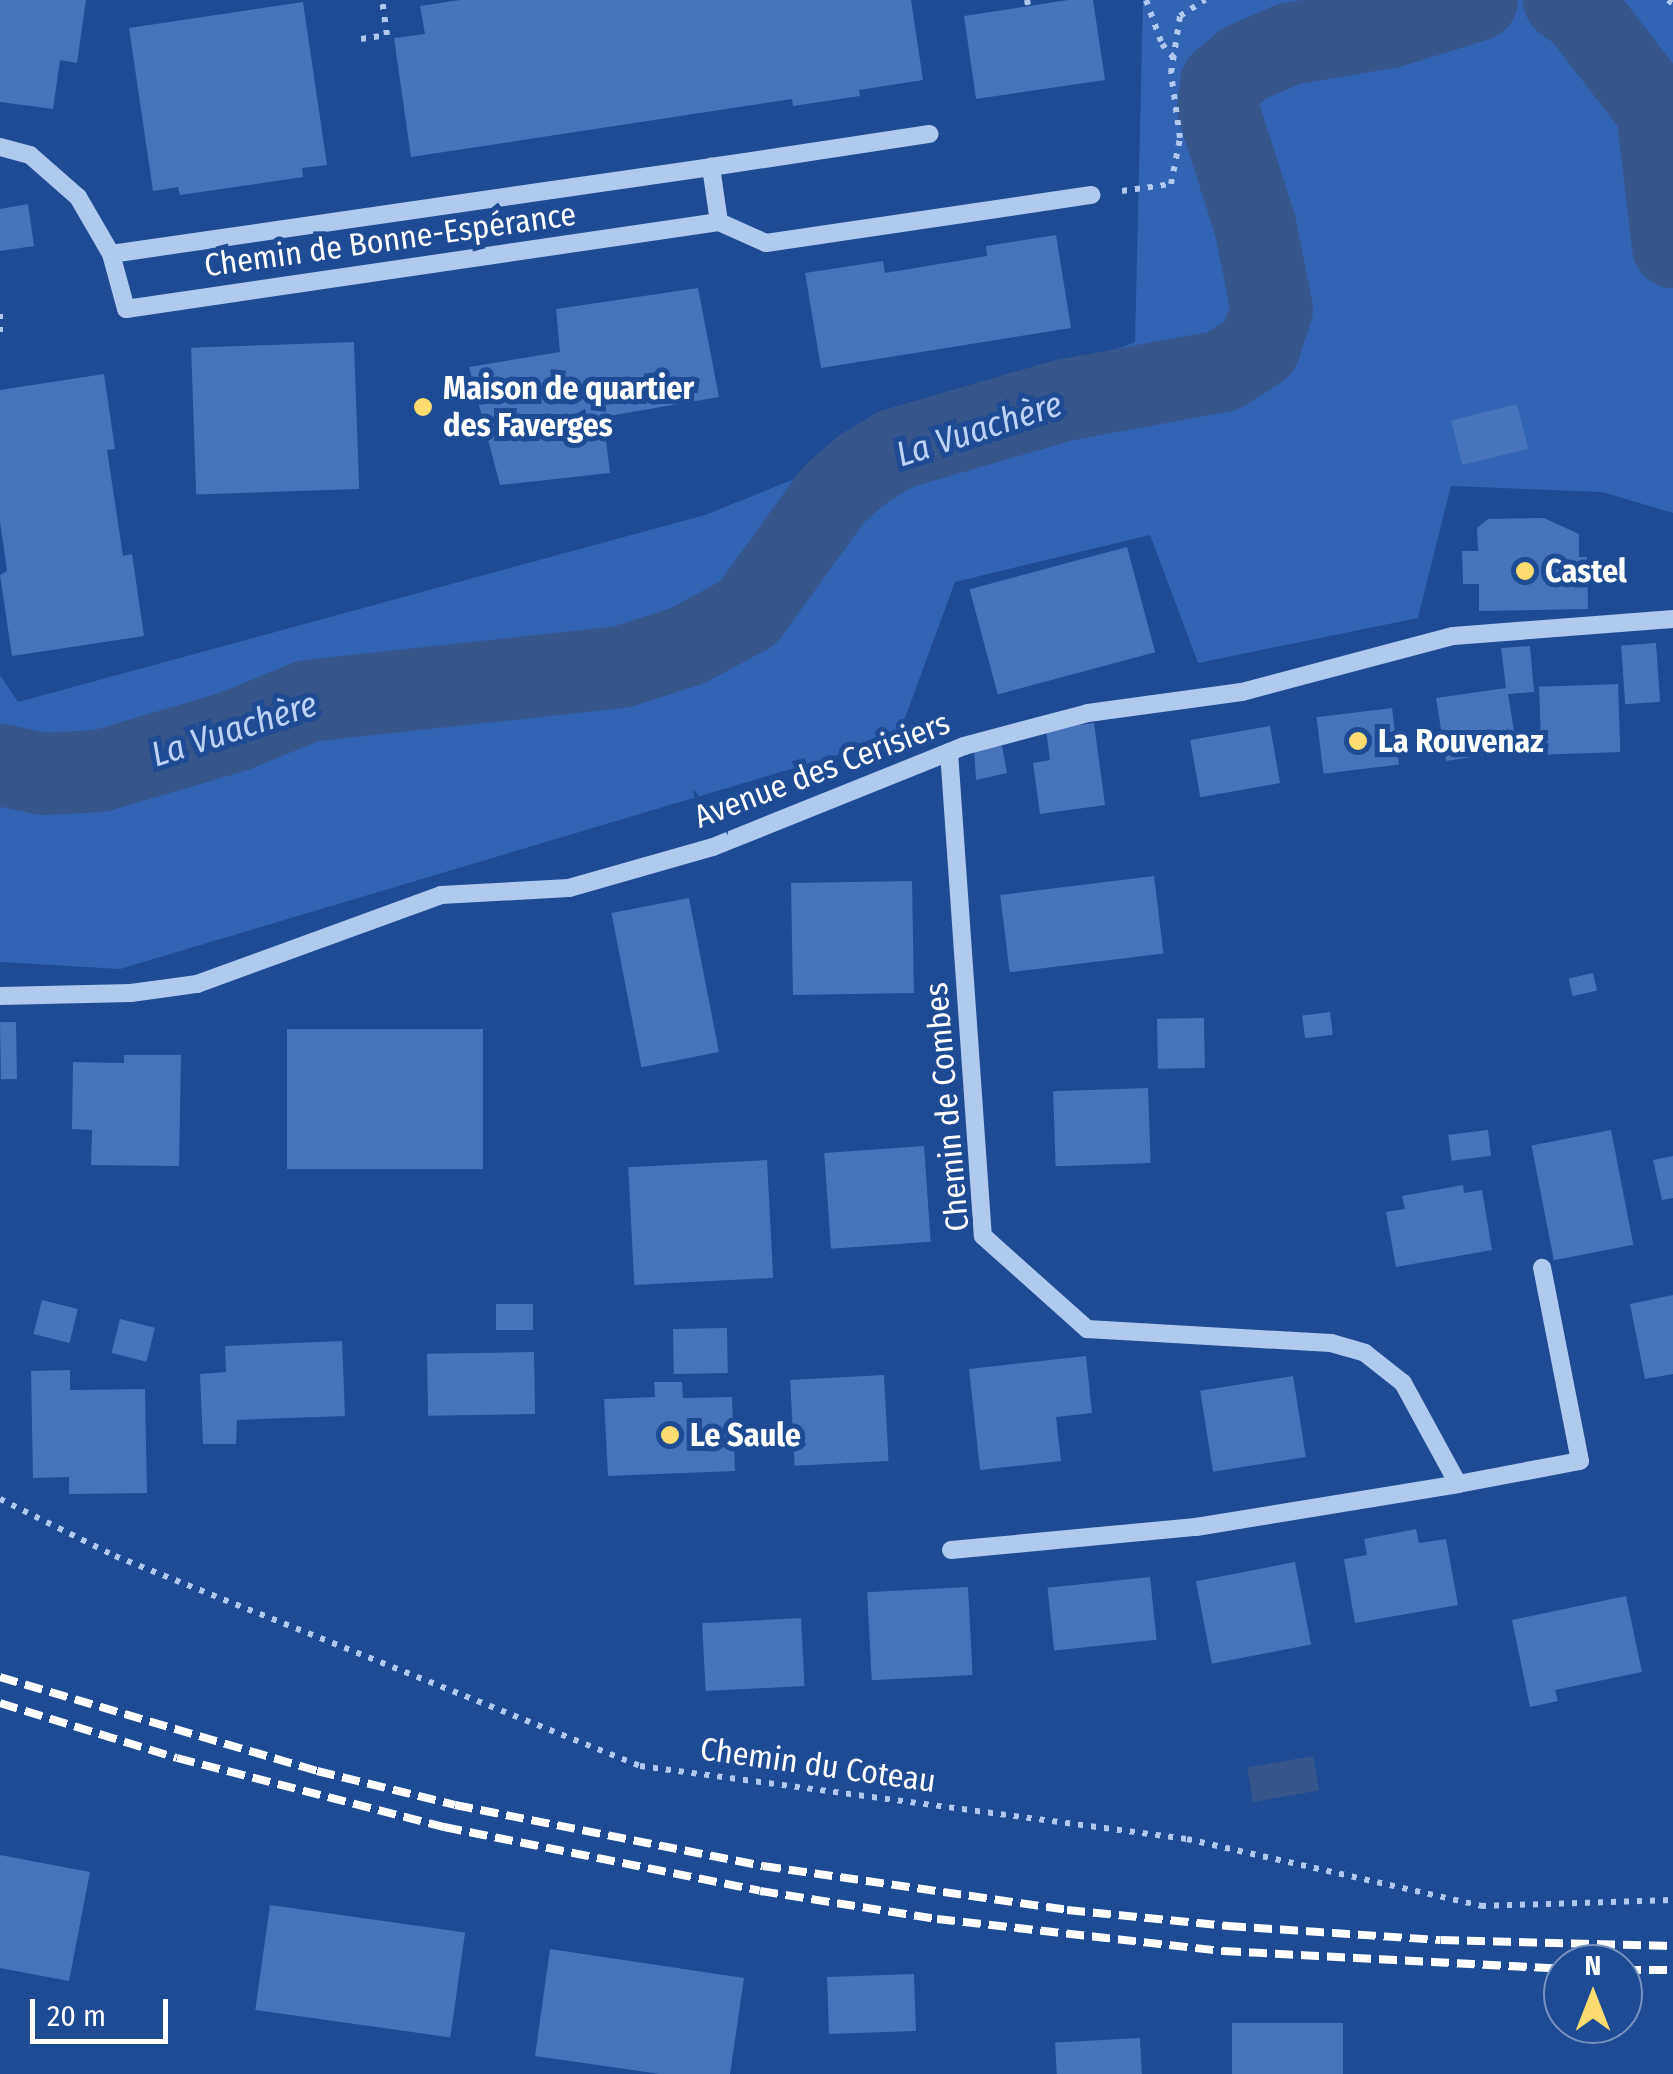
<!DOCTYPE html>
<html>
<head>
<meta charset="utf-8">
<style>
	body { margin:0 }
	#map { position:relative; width:1673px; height:2074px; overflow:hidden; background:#1d4b94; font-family:"Fira Sans Condensed",sans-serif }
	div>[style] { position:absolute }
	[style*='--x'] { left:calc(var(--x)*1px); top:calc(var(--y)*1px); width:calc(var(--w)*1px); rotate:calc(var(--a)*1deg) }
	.green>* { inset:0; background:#3164b2 }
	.water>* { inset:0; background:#36578c; transform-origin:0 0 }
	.river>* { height:82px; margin:-41px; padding:0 41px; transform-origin:41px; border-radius:41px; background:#36578c }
	.building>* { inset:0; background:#4574bb; transform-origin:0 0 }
	.path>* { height:6px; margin-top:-3px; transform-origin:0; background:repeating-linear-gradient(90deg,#afc9ef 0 5px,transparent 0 13px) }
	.minor>* { height:18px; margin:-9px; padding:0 9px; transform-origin:9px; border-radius:9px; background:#afc9ef }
	.rail>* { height:8px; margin-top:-4px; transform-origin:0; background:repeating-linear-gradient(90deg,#fff 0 18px,transparent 0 26px) }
	.dots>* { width:28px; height:28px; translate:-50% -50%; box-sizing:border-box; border:5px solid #1d4b94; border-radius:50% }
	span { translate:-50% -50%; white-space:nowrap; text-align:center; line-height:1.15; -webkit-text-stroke:10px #1d4b94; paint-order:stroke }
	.street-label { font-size:32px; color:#fff }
	.poi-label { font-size:32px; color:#fff; font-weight:700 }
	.left { translate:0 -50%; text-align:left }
	.water-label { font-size:35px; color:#bcd3f5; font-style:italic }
	.north { position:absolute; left:1543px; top:1944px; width:100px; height:100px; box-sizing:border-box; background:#1d4b94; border:2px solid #7793bf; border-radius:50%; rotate:0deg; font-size:28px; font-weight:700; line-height:40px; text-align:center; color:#fff }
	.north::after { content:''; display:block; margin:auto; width:35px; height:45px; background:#fedb6e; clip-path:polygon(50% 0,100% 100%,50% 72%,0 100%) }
	.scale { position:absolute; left:30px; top:1999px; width:138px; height:45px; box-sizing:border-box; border:5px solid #fff; border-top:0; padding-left:12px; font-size:30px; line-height:35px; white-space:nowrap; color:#fff; -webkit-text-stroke:8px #1d4b94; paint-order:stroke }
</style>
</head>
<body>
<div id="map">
	<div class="green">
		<i style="clip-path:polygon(1143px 0,1673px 0,1673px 513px,1602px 492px,1451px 486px,1418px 618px,1198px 663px,1150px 535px,955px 582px,898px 737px,120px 969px,0 962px,0 675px,18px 702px,705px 515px,1135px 342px)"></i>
	</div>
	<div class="water">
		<i style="left:1313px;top:1756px;width:35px;height:67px;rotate:80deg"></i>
	</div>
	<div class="river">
		<i style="--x:1564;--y:0;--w:22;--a:36"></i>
		<i style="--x:1582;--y:13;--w:123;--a:52.3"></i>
		<i style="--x:1657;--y:110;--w:138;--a:83.3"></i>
		<i style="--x:0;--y:765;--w:45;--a:11.6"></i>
		<i style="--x:44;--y:774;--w:56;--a:-3.1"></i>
		<i style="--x:100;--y:771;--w:141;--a:-16.5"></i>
		<i style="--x:235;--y:731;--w:79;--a:-22.3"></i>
		<i style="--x:308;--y:701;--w:315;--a:-6.2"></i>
		<i style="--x:621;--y:667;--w:69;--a:-17.7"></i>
		<i style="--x:687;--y:646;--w:69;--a:-28.4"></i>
		<i style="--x:748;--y:613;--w:145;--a:-54.2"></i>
		<i style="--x:833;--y:495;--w:40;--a:-41"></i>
		<i style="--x:863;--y:469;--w:39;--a:-31"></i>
		<i style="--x:896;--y:449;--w:176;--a:-16.2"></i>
		<i style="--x:1065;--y:400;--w:161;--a:-10.4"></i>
		<i style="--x:1223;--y:371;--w:43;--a:-32.6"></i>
		<i style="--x:1259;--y:348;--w:41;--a:-71.6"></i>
		<i style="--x:1272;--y:309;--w:86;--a:-101.4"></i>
		<i style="--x:1255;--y:225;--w:122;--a:-107.7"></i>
		<i style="--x:1218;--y:109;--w:26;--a:-83"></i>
		<i style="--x:1221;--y:83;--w:31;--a:-40"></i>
		<i style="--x:1245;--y:63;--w:48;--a:-23.4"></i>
		<i style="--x:1289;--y:44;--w:102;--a:-9.6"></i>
		<i style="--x:1390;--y:27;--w:91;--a:-17.2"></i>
	</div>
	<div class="building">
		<i style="clip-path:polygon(0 0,86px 0,77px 63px,60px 60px,53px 109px,0 102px)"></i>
		<i style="clip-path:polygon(460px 0,911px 0,923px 80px,859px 90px,860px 96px,793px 106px,792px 99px,411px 157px,394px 38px,425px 34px,420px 6px)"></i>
		<i style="clip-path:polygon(1068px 0,1093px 0,1105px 80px,976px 99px,964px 16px)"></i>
		<i style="clip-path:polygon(303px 2px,327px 165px,302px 168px,303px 177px,180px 195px,178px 187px,153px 191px,129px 28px)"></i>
		<i style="clip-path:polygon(28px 204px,34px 246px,0 251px,0 209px)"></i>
		<i style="clip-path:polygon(1056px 235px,1071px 328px,821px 368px,805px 273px,883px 261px,885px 273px,987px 256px,986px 246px)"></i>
		<i style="clip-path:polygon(698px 288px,719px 397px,603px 417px,610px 473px,500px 485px,469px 367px,560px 352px,556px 309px)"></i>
		<i style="left:354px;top:342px;width:147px;height:163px;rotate:88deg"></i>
		<i style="clip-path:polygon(104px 374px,115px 449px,107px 450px,123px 556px,132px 554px,144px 636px,12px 656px,0 575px,7px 571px,0 521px,0 390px)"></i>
		<i style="left:1517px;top:404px;width:46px;height:68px;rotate:76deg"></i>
		<i style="clip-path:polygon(1544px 518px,1579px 534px,1579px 557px,1587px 557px,1588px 609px,1479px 611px,1479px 584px,1463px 584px,1462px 551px,1478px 551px,1477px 528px,1488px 519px)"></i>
		<i style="left:1127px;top:547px;width:109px;height:163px;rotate:75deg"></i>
		<i style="left:1656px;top:643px;width:59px;height:35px;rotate:86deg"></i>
		<i style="clip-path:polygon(1530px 646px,1534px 692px,1508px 694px,1517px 750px,1446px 761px,1436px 698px,1506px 688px,1501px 648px)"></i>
		<i style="left:1618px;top:684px;width:68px;height:79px;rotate:88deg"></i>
		<i style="left:1392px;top:708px;width:57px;height:76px;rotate:83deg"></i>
		<i style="clip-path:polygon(1094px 723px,1105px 805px,1040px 814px,1033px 763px,1050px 760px,1046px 729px)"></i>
		<i style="left:1270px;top:726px;width:58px;height:81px;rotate:80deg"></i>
		<i style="clip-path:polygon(1002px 746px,1007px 773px,976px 780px,974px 748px)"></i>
		<i style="left:1154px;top:876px;width:78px;height:155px;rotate:83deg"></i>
		<i style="left:912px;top:881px;width:112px;height:121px;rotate:89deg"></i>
		<i style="left:689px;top:898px;width:157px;height:79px;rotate:79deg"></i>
		<i style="left:1593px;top:973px;width:18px;height:25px;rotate:77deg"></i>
		<i style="left:1330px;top:1012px;width:23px;height:28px;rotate:83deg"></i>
		<i style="left:1204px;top:1018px;width:50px;height:47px;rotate:89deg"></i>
		<i style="left:16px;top:1022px;width:57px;height:16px;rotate:89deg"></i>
		<i style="left:287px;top:1029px;width:196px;height:140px"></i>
		<i style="clip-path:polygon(124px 1055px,181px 1055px,179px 1166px,91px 1165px,92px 1130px,72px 1129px,73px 1062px,124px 1063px)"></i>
		<i style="left:1148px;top:1088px;width:75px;height:95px;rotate:88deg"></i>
		<i style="left:1488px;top:1130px;width:26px;height:40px;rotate:83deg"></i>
		<i style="left:1611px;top:1130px;width:117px;height:81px;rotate:79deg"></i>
		<i style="left:924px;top:1146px;width:96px;height:100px;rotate:86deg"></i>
		<i style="clip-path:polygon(1673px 1156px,1673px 1198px,1662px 1200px,1653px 1160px)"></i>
		<i style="left:767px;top:1160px;width:118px;height:139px;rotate:87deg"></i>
		<i style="clip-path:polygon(1463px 1185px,1464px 1193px,1482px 1190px,1492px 1250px,1396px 1267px,1386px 1212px,1405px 1209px,1402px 1196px)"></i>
		<i style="clip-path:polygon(1673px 1295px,1673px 1374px,1645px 1379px,1630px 1304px)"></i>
		<i style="left:42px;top:1300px;width:37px;height:35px;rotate:14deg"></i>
		<i style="left:533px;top:1304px;width:26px;height:37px;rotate:90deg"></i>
		<i style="left:120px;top:1319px;width:36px;height:35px;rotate:14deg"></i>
		<i style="left:727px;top:1328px;width:45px;height:54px;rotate:89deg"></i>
		<i style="clip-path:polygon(342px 1341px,345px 1416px,237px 1420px,236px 1444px,203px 1444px,200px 1374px,226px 1372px,225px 1346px)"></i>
		<i style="left:534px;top:1352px;width:62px;height:107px;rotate:89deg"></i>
		<i style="clip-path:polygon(1086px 1356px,1092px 1413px,1056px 1417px,1061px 1461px,980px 1470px,969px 1369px)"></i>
		<i style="clip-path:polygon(70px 1370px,70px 1390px,145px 1389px,147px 1493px,69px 1494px,69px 1477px,33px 1478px,31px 1371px)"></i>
		<i style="left:884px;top:1375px;width:86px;height:94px;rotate:87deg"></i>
		<i style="left:1293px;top:1376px;width:82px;height:94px;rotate:81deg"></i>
		<i style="clip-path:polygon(654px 1382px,682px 1382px,683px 1398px,732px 1397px,735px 1471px,608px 1476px,604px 1399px,655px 1397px)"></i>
		<i style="clip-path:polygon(1416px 1529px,1419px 1543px,1446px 1539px,1458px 1605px,1355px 1623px,1344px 1559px,1367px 1555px,1364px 1539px)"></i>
		<i style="left:1295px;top:1562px;width:84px;height:101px;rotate:79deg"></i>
		<i style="left:1150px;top:1577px;width:63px;height:103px;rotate:84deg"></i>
		<i style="left:968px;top:1587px;width:88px;height:101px;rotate:87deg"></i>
		<i style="clip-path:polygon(1626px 1596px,1642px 1672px,1555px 1690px,1558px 1701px,1530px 1707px,1512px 1620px)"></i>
		<i style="left:801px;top:1618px;width:68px;height:99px;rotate:87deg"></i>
		<i style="clip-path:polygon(0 1855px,90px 1872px,69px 1981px,0 1968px)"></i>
		<i style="left:270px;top:1905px;width:197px;height:106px;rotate:8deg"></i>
		<i style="clip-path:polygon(550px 1949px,744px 1978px,730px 2074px,660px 2074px,535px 2056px)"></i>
		<i style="left:914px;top:1974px;width:57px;height:87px;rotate:88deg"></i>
		<i style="left:1232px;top:2023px;width:111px;height:51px"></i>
		<i style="left:1140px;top:2038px;width:36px;height:85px;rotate:87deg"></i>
	</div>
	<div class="path">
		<i style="--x:1027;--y:0;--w:5;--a:79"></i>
		<i style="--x:1146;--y:0;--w:47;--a:70"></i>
		<i style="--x:1162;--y:44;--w:17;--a:50"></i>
		<i style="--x:1668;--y:0;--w:6;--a:39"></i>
		<i style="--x:361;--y:39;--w:26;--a:-9"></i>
		<i style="--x:387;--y:35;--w:35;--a:-98"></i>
		<i style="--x:1122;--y:191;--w:49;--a:-8.1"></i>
		<i style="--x:1171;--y:184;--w:47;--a:-78.9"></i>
		<i style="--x:1180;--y:138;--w:66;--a:-97.9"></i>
		<i style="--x:1171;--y:73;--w:58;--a:-81"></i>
		<i style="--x:1180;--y:16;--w:30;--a:-33"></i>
		<i style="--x:0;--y:314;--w:19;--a:90"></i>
		<i style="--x:0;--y:1499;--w:128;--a:26.4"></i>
		<i style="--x:115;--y:1556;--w:565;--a:21.8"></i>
		<i style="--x:640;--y:1766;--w:552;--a:7.6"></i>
		<i style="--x:1187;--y:1839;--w:302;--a:12.8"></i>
		<i style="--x:1481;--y:1906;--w:192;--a:-1.8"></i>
	</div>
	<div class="minor">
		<i style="--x:0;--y:147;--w:31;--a:15"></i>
		<i style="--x:30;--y:155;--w:64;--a:41.2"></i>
		<i style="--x:78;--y:197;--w:66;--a:59.9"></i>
		<i style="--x:111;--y:254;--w:57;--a:74.7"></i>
		<i style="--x:126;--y:309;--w:599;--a:-8.35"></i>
		<i style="--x:719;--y:222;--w:51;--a:24.1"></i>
		<i style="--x:766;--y:243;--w:329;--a:-8.4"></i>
		<i style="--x:719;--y:222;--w:56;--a:-98.3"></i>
		<i style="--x:711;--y:167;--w:221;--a:-8.6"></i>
		<i style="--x:111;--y:254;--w:606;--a:-8.25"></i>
		<i style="--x:949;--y:752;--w:485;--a:86"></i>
		<i style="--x:983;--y:1236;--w:140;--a:41.8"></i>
		<i style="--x:1087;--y:1329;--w:244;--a:3.3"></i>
		<i style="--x:1331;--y:1343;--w:35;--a:16"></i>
		<i style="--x:1365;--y:1353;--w:48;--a:38.3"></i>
		<i style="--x:1403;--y:1383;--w:115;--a:61.4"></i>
		<i style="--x:1458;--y:1484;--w:124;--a:-10.7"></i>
		<i style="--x:1580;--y:1461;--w:197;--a:-101.1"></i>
		<i style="--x:0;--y:996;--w:131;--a:-1.3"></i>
		<i style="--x:131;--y:993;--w:67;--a:-7.8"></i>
		<i style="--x:197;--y:984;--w:260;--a:-20"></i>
		<i style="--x:441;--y:895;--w:128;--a:-3.1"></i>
		<i style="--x:569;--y:888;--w:150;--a:-15.9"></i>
		<i style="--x:713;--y:847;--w:271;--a:-21.9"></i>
		<i style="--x:964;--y:746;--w:128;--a:-14.9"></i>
		<i style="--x:1088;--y:713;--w:155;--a:-7.8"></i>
		<i style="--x:1242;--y:692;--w:218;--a:-14.9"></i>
		<i style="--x:1453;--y:636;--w:221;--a:-4.4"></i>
		<i style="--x:951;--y:1550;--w:246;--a:-5.4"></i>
		<i style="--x:1196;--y:1527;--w:266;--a:-9.3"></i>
	</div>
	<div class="rail">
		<i style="--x:0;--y:1677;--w:331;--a:16.5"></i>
		<i style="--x:317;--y:1771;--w:142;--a:13.8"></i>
		<i style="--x:455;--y:1805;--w:314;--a:11.2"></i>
		<i style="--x:763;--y:1866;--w:307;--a:8.2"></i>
		<i style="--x:1067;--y:1910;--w:162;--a:5.7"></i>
		<i style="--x:1228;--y:1926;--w:213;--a:3.8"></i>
		<i style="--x:1441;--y:1940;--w:232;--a:1.5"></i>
		<i style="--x:0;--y:1703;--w:185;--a:17.3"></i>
		<i style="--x:177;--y:1758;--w:276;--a:14.5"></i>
		<i style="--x:444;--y:1827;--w:322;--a:11.4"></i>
		<i style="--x:760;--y:1891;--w:179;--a:9"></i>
		<i style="--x:937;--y:1919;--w:288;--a:6.4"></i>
		<i style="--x:1223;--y:1951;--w:340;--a:3"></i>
		<i style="--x:1623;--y:1970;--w:50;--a:0"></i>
	</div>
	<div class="dots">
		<i style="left:423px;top:407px;background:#fedb6e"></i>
		<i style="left:1525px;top:571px;background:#fedb6e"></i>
		<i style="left:1358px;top:741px;background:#fedb6e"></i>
		<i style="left:670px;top:1435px;background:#fedb6e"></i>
	</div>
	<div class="street-label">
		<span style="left:390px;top:240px;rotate:-8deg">Chemin de Bonne-Espérance</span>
		<span style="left:822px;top:770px;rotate:-21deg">Avenue des Cerisiers</span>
		<span style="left:947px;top:1107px;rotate:-95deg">Chemin de Combes</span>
		<span style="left:818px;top:1765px;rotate:8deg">Chemin du Coteau</span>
	</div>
	<div class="poi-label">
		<span class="left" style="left:443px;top:407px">Maison de quartier<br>des Faverges</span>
		<span class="left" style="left:1545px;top:571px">Castel</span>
		<span class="left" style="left:1378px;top:741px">La Rouvenaz</span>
		<span class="left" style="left:690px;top:1435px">Le Saule</span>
	</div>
	<div class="water-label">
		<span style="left:979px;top:429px;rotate:-18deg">La Vuachère</span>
		<span style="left:234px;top:729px;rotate:-18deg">La Vuachère</span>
	</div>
	<div class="north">N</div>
	<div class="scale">20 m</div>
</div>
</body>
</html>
